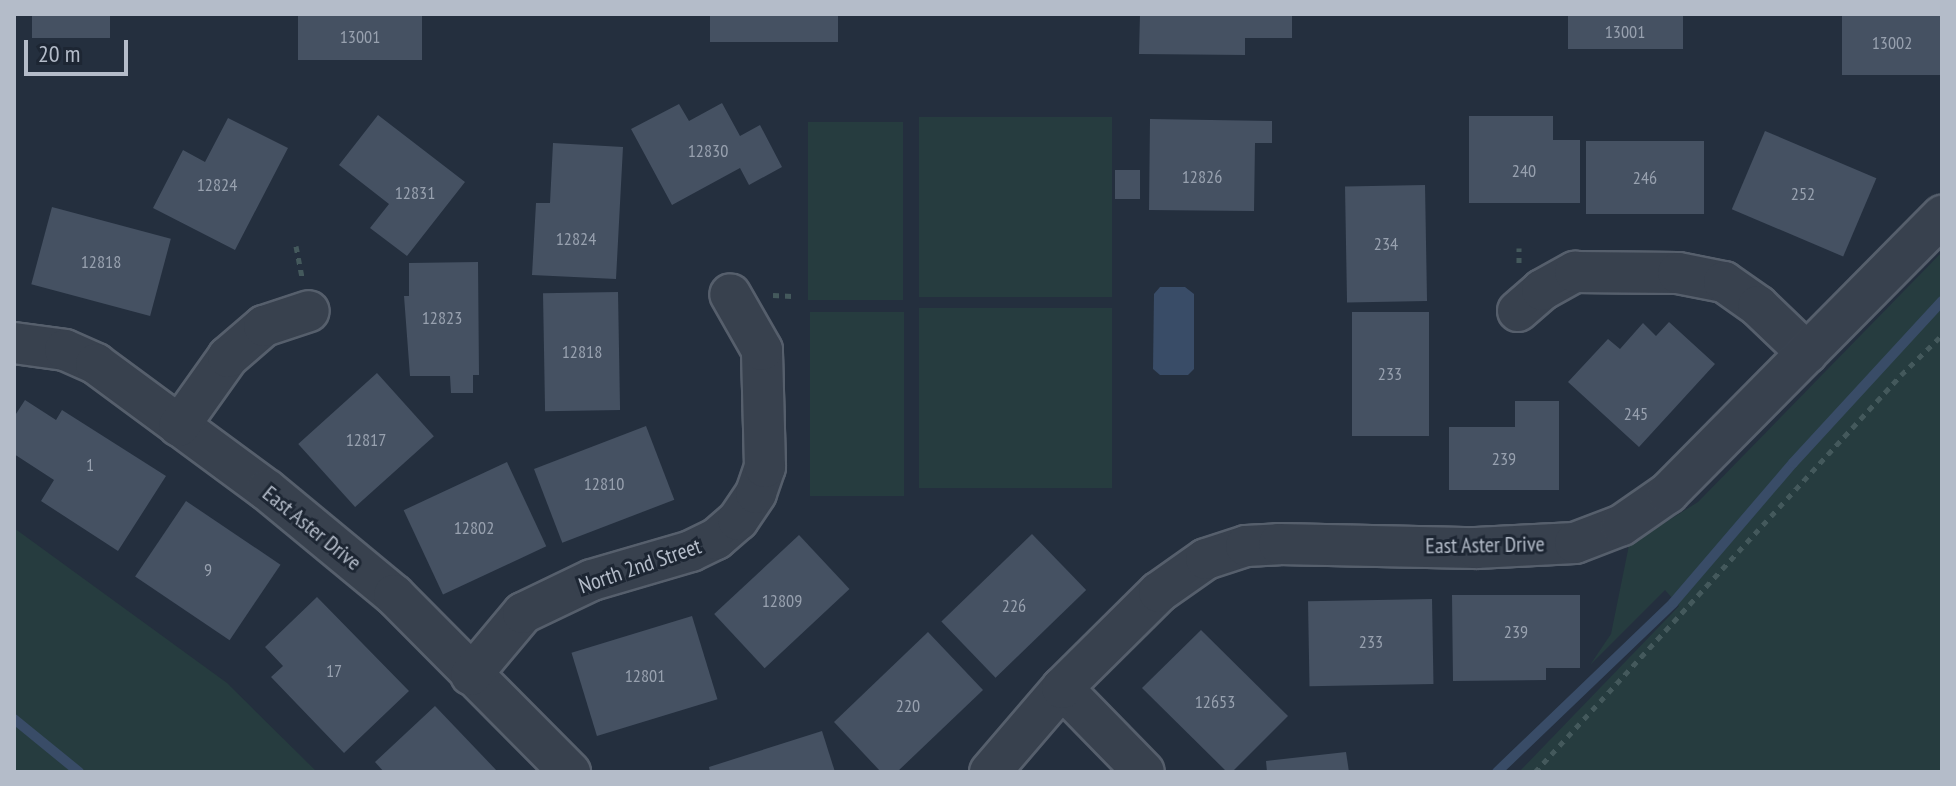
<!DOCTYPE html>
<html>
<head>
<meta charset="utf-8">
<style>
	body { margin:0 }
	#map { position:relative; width:1956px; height:786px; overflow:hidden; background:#242f3e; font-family:"PT Sans Narrow",sans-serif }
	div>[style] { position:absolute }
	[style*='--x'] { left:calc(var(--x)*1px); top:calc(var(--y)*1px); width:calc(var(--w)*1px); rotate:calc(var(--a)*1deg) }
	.green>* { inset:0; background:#263c3f; transform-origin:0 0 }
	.water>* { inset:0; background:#394c67 }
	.stream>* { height:10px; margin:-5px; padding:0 5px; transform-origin:5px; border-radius:5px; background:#394c67 }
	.building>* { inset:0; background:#455162; transform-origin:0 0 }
	.path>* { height:5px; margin-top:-2.5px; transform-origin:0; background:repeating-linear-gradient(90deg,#44595c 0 6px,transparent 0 12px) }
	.roads { filter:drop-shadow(2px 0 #565f6c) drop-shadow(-2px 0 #565f6c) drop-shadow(0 2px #565f6c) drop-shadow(0 -2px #565f6c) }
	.minor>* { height:40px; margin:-20px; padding:0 20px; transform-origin:20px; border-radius:20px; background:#38414e }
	span { translate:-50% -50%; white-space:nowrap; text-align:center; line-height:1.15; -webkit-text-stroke:6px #1d2633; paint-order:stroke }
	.number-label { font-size:18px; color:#98a1af }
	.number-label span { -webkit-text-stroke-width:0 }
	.street-label { font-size:22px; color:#b4bcc9 }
	.frame { position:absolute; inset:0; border:16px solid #b4bcc9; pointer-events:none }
	.scale { position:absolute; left:24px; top:40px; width:104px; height:36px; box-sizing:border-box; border:4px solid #b4bcc9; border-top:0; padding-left:10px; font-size:24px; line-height:28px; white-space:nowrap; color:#b4bcc9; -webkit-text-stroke:6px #1d2633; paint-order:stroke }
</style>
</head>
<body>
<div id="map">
	<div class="green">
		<i style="left:1112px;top:117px;width:180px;height:193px;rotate:90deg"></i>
		<i style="left:808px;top:122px;width:95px;height:178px"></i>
		<i style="clip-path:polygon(1942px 252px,1942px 772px,1519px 772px,1679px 606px,1665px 590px,1590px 665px,1611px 634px,1629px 545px,1698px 502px)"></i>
		<i style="left:1112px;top:308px;width:180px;height:193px;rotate:90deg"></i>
		<i style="left:810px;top:312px;width:94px;height:184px"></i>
		<i style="clip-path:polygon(14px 528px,227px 683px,317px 772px,14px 772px)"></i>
	</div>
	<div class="water">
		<i style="clip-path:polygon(1160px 287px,1185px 287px,1194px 294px,1194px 369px,1188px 375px,1160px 375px,1153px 369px,1154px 294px)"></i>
	</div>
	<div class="stream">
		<i style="--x:14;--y:719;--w:84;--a:39.2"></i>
		<i style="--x:1497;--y:772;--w:244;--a:-43.8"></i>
		<i style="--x:1673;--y:603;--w:184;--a:-49.4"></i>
		<i style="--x:1793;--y:463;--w:220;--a:-47.4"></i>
	</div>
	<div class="building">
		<i style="left:32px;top:14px;width:78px;height:24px"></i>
		<i style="left:298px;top:14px;width:124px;height:46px"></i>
		<i style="left:710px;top:14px;width:128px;height:28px"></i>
		<i style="clip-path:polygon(1140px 14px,1292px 14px,1292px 38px,1245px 38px,1245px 55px,1139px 54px)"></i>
		<i style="left:1568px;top:14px;width:115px;height:35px"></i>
		<i style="left:1842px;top:14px;width:100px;height:61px"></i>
		<i style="clip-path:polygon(722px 103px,740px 136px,760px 125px,782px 167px,749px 185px,740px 168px,672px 205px,631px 129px,679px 104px,689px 121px)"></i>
		<i style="clip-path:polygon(378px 115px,465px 182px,407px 256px,370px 228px,389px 204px,339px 165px)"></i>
		<i style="clip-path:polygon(1469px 116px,1553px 116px,1553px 140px,1580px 140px,1580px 203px,1469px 203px)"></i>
		<i style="clip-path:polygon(228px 118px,288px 148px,235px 250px,153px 208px,183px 150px,205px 162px)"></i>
		<i style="clip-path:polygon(1150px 119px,1272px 121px,1272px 143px,1255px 143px,1254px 211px,1149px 210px)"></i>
		<i style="left:1765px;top:131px;width:121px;height:85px;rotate:23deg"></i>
		<i style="left:1586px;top:141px;width:118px;height:73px"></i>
		<i style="clip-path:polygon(553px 143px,623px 147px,616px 279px,532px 275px,536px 203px,550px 203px)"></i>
		<i style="left:1115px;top:170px;width:25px;height:29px"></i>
		<i style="left:1425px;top:185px;width:116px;height:80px;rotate:89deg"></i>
		<i style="left:52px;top:207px;width:123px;height:80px;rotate:15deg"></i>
		<i style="clip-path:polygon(478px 262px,479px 375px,473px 375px,473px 393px,451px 393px,450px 376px,410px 376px,404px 296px,409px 296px,409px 263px)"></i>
		<i style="left:618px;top:292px;width:118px;height:75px;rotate:89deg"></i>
		<i style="left:1352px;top:312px;width:77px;height:124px"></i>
		<i style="clip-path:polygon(1669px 322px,1715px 364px,1639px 447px,1568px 382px,1608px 339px,1620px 349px,1643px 323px,1656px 336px)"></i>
		<i style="left:377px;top:373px;width:85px;height:106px;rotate:48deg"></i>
		<i style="clip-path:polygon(25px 400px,56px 420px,62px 410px,166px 476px,118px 551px,41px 501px,54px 480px,14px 454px,14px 417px)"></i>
		<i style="clip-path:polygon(1515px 401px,1559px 401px,1559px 490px,1449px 490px,1449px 427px,1515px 427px)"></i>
		<i style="left:646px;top:426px;width:79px;height:120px;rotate:69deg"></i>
		<i style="left:507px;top:462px;width:93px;height:114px;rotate:65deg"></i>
		<i style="left:186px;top:501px;width:114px;height:91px;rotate:34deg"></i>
		<i style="left:1032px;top:534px;width:78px;height:126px;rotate:46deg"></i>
		<i style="left:799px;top:535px;width:74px;height:116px;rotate:47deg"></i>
		<i style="clip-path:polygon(1452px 595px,1580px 595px,1580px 668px,1546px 668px,1546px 680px,1453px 681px)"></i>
		<i style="clip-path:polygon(317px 597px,409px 691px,344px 753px,271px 677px,283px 666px,265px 647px)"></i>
		<i style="left:1432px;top:599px;width:85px;height:124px;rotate:89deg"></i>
		<i style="left:692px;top:616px;width:87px;height:126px;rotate:73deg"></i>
		<i style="clip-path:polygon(1201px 630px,1288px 716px,1232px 772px,1227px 772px,1142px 688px)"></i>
		<i style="clip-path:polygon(928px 632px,983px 690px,897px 772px,881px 772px,834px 722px)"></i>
		<i style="clip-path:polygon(435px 706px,498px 772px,384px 772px,375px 762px)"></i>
		<i style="clip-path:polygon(822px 731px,835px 772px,710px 772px,709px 767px)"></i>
		<i style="clip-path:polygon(1346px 752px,1349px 772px,1267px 772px,1266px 761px)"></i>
	</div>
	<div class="path">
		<i style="--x:296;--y:246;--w:31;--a:79"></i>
		<i style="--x:1519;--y:263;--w:15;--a:-90"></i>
		<i style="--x:773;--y:295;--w:19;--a:3"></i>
		<i style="--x:1535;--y:772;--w:540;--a:-47.33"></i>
		<i style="--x:1901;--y:375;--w:57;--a:-44.3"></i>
	</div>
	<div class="roads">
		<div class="minor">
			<i style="--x:1518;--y:311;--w:32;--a:-41"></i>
			<i style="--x:1542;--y:290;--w:38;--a:-29"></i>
			<i style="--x:1575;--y:272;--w:103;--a:0.6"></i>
			<i style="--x:1678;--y:273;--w:47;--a:11.1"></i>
			<i style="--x:1724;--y:282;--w:42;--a:35.2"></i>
			<i style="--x:1758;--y:306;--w:68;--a:43.8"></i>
			<i style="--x:14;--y:343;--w:51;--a:7.8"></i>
			<i style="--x:65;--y:350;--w:34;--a:24"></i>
			<i style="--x:96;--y:364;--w:212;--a:36.4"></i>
			<i style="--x:267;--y:490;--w:165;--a:39.6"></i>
			<i style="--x:394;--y:595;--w:250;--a:45.2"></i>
			<i style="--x:179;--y:426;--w:85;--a:-54.6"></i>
			<i style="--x:228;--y:357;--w:48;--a:-40.7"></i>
			<i style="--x:264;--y:326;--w:47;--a:-18.4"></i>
			<i style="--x:471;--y:675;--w:81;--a:-50"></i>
			<i style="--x:523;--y:613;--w:76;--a:-25.6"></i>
			<i style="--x:592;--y:580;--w:103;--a:-16.3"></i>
			<i style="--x:691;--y:551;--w:28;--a:-26"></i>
			<i style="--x:716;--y:539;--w:29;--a:-41"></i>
			<i style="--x:738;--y:520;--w:32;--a:-56"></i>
			<i style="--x:756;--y:493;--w:28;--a:-71"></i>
			<i style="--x:765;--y:467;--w:117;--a:-91.5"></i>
			<i style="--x:762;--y:350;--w:64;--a:-119.7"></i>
			<i style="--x:1062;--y:688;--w:117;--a:45.7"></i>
			<i style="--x:990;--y:772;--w:111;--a:-49.4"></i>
			<i style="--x:1062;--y:688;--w:136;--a:-44.7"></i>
			<i style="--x:1159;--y:592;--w:57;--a:-35.1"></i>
			<i style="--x:1206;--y:559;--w:42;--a:-18"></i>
			<i style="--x:1246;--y:546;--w:33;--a:-3"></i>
			<i style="--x:1279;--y:544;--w:197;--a:1.2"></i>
			<i style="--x:1476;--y:548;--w:99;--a:-2.9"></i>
			<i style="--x:1575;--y:543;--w:50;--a:-21"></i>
			<i style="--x:1622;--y:525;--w:56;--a:-34.8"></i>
			<i style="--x:1668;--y:493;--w:390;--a:-45.3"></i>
		</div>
	</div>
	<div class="number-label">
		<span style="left:1625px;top:32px">13001</span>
		<span style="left:360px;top:37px">13001</span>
		<span style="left:1892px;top:43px">13002</span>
		<span style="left:708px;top:151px">12830</span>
		<span style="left:1524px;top:171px">240</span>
		<span style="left:1202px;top:177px">12826</span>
		<span style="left:1645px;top:178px">246</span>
		<span style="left:217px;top:185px">12824</span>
		<span style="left:415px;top:193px">12831</span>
		<span style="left:1803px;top:194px">252</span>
		<span style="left:576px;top:239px">12824</span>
		<span style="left:1386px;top:244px">234</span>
		<span style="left:101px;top:262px">12818</span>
		<span style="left:442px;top:318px">12823</span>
		<span style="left:582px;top:352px">12818</span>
		<span style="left:1390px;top:374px">233</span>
		<span style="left:1636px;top:414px">245</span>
		<span style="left:366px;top:440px">12817</span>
		<span style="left:1504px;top:459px">239</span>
		<span style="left:90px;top:465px">1</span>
		<span style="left:604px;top:484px">12810</span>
		<span style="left:474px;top:528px">12802</span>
		<span style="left:208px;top:570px">9</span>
		<span style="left:782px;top:601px">12809</span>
		<span style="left:1014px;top:606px">226</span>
		<span style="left:1516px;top:632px">239</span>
		<span style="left:1371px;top:642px">233</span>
		<span style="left:334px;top:671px">17</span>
		<span style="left:645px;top:676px">12801</span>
		<span style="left:1215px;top:702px">12653</span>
		<span style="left:908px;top:706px">220</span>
	</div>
	<div class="street-label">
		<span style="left:312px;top:528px;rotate:39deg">East Aster Drive</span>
		<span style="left:1485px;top:545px;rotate:-1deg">East Aster Drive</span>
		<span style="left:640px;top:566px;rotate:-19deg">North 2nd Street</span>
	</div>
	<div class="frame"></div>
	<div class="scale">20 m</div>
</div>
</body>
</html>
